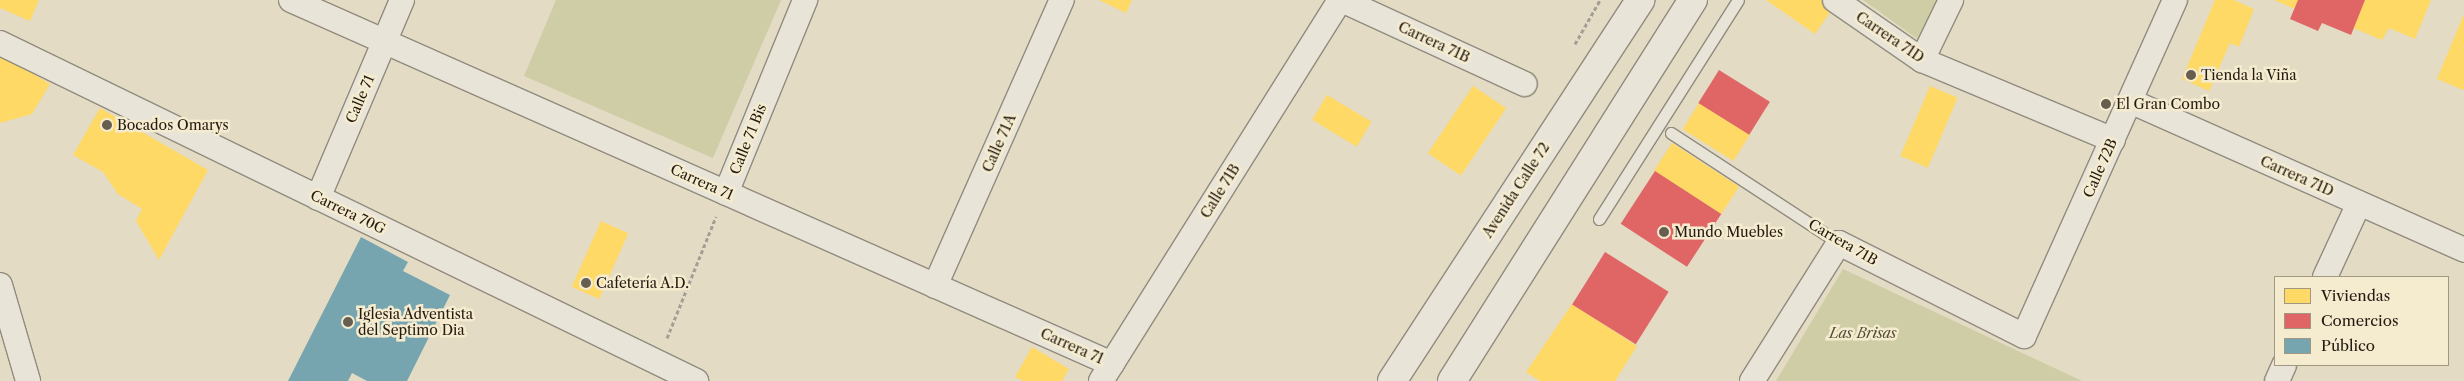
<!DOCTYPE html>
<html>
<head>
<meta charset="utf-8">
<style>
	body { margin:0 }
	#map { position:relative; width:2464px; height:381px; overflow:hidden; background:#e3dbc4; font-family:"Libre Caslon Text",serif }
	div>[style] { position:absolute }
	[style*='--x'] { left:calc(var(--x)*1px); top:calc(var(--y)*1px); width:calc(var(--w)*1px); rotate:calc(var(--a)*1deg) }
	.green>* { inset:0; background:#cfcda5 }
	.homes>* { inset:0; background:#ffd966; transform-origin:0 0 }
	.shops>* { inset:0; background:#e06666; transform-origin:0 0 }
	.public>* { inset:0; background:#76a5af }
	.path>* { height:3px; margin-top:-1.5px; transform-origin:0; background:repeating-linear-gradient(90deg,#a39f95 0 4px,transparent 0 6.5px) }
	.roads { filter:drop-shadow(1px 0 #918b7e) drop-shadow(-1px 0 #918b7e) drop-shadow(0 1px #918b7e) drop-shadow(0 -1px #918b7e) }
	.service>* { height:11px; margin:-5.5px; padding:0 5.5px; transform-origin:5.5px; border-radius:5.5px; background:#e8e4d8 }
	.minor>* { height:24px; margin:-12px; padding:0 12px; transform-origin:12px; border-radius:12px; background:#e8e4d8 }
	.secondary>* { height:28px; margin:-14px; padding:0 14px; transform-origin:14px; border-radius:14px; background:#e8e4d8 }
	.dots>* { width:14px; height:14px; translate:-50% -50%; box-sizing:border-box; border:2px solid #f5ecd0; border-radius:50% }
	span { translate:-50% -50%; white-space:nowrap; text-align:center; line-height:1.15; -webkit-text-stroke:5px #f5ecd0; paint-order:stroke }
	.street-label { font-size:14px; color:#241a12 }
	.poi-label { font-size:14px; color:#241a12 }
	.left { translate:0 -50%; text-align:left }
	.park-label { font-size:14px; color:#524c36; font-style:italic }
	.legend { position:absolute; left:2274px; top:276px; width:175px; height:90px; box-sizing:border-box; background:#f5ecd0; border:1px solid #a19884; margin:0; padding:6px 9px; list-style:none; font-size:15px; color:#241a12 }
	.legend li { display:flex; align-items:center; gap:10px; height:25px }
	.legend b { width:25px; border:1px solid #a19884 }
</style>
</head>
<body>
<div id="map">
	<div class="green">
		<i style="clip-path:polygon(556px 0,781px 0,713px 158px,524px 76px)"></i>
		<i style="clip-path:polygon(1863px 0,1939px 0,1919px 40px)"></i>
		<i style="clip-path:polygon(1843px 269px,2082px 381px,1776px 381px)"></i>
	</div>
	<div class="homes">
		<i style="clip-path:polygon(0 0,39px 0,30px 21px,0 8px)"></i>
		<i style="clip-path:polygon(1099px 0,1132px 0,1126px 13px)"></i>
		<i style="clip-path:polygon(1766px 0,1821px 0,1833px 8px,1815px 34px)"></i>
		<i style="clip-path:polygon(2215px 0,2234px 0,2254px 9px,2239px 47px,2230px 43px,2209px 91px,2182px 79px)"></i>
		<i style="clip-path:polygon(2274px 0,2298px 0,2295px 9px)"></i>
		<i style="clip-path:polygon(2365px 0,2431px 0,2415px 39px,2389px 28px,2382px 40px,2353px 28px)"></i>
		<i style="clip-path:polygon(2464px 14px,2464px 88px,2463px 90px,2437px 79px)"></i>
		<i style="clip-path:polygon(0 54px,50px 84px,32px 114px,0 123px)"></i>
		<i style="left:1473px;top:86px;width:40px;height:81px;rotate:34deg"></i>
		<i style="left:1930px;top:86px;width:30px;height:76px;rotate:23deg"></i>
		<i style="left:1327px;top:95px;width:52px;height:29px;rotate:31deg"></i>
		<i style="left:1699px;top:103px;width:60px;height:31px;rotate:32deg"></i>
		<i style="clip-path:polygon(100px 108px,208px 170px,159px 260px,136px 221px,142px 209px,118px 194px,103px 172px,73px 155px)"></i>
		<i style="left:1672px;top:143px;width:80px;height:33px;rotate:33deg"></i>
		<i style="left:601px;top:221px;width:30px;height:72px;rotate:24deg"></i>
		<i style="clip-path:polygon(1572px 304px,1637px 346px,1615px 381px,1540px 381px,1526px 372px)"></i>
		<i style="clip-path:polygon(1032px 347px,1069px 369px,1062px 381px,1023px 381px,1015px 377px)"></i>
	</div>
	<div class="shops">
		<i style="clip-path:polygon(2298px 0,2365px 0,2351px 35px,2322px 23px,2318px 31px,2290px 19px)"></i>
		<i style="left:1719px;top:70px;width:60px;height:39px;rotate:32deg"></i>
		<i style="left:1655px;top:171px;width:79px;height:63px;rotate:33deg"></i>
		<i style="left:1605px;top:252px;width:75px;height:62px;rotate:32deg"></i>
	</div>
	<div class="public">
		<i style="clip-path:polygon(361px 237px,408px 262px,403px 271px,450px 295px,407px 381px,367px 381px,352px 373px,348px 381px,288px 381px)"></i>
	</div>
	<div class="path">
		<i style="--x:1575;--y:44;--w:51;--a:-60.4"></i>
		<i style="--x:667;--y:338;--w:131;--a:-68"></i>
	</div>
	<div class="roads">
		<div class="service">
			<i style="--x:1671;--y:133;--w:201;--a:33.2"></i>
			<i style="--x:1599;--y:219;--w:259;--a:-57.6"></i>
		</div>
		<div class="minor">
			<i style="--x:291;--y:0;--w:898;--a:23.91"></i>
			<i style="--x:1342;--y:0;--w:201;--a:24.7"></i>
			<i style="--x:1835;--y:0;--w:106;--a:34.6"></i>
			<i style="--x:1922;--y:60;--w:207;--a:22.7"></i>
			<i style="--x:0;--y:43;--w:774;--a:25.9"></i>
			<i style="--x:1922;--y:60;--w:67;--a:-64.2"></i>
			<i style="--x:2130;--y:101;--w:366;--a:24"></i>
			<i style="--x:726;--y:193;--w:209;--a:-67.7"></i>
			<i style="--x:318;--y:198;--w:215;--a:-67"></i>
			<i style="--x:2325;--y:277;--w:81;--a:-65.3"></i>
			<i style="--x:0;--y:285;--w:100;--a:73.7"></i>
			<i style="--x:935;--y:286;--w:313;--a:-66.1"></i>
			<i style="--x:1101;--y:381;--w:450;--a:-57.9"></i>
			<i style="--x:1752;--y:381;--w:163;--a:-57.8"></i>
			<i style="--x:1839;--y:243;--w:207;--a:26.7"></i>
			<i style="--x:2024;--y:336;--w:368;--a:-65.8"></i>
			<i style="--x:2277;--y:381;--w:17;--a:-66"></i>
		</div>
		<div class="secondary">
			<i style="--x:1392;--y:381;--w:455;--a:-56.9"></i>
			<i style="--x:1452;--y:381;--w:451;--a:-57.7"></i>
		</div>
	</div>
	<div class="dots">
		<i style="left:2191px;top:75px;background:#675e50"></i>
		<i style="left:2106px;top:104px;background:#675e50"></i>
		<i style="left:107px;top:125px;background:#675e50"></i>
		<i style="left:1664px;top:232px;background:#675e50"></i>
		<i style="left:586px;top:283px;background:#675e50"></i>
		<i style="left:348px;top:322px;background:#675e50"></i>
	</div>
	<div class="street-label">
		<span style="left:1890px;top:37px;rotate:34deg">Carrera 71D</span>
		<span style="left:1434px;top:42px;rotate:25deg">Carrera 71B</span>
		<span style="left:360px;top:99px;rotate:-67deg">Calle 71</span>
		<span style="left:748px;top:139px;rotate:-68deg">Calle 71 Bis</span>
		<span style="left:999px;top:143px;rotate:-66deg">Calle 71A</span>
		<span style="left:2100px;top:168px;rotate:-66deg">Calle 72B</span>
		<span style="left:2297px;top:176px;rotate:24deg">Carrera 71D</span>
		<span style="left:702px;top:182px;rotate:24deg">Carrera 71</span>
		<span style="left:1516px;top:190px;rotate:-57deg">Avenida Calle 72</span>
		<span style="left:1220px;top:191px;rotate:-58deg">Calle 71B</span>
		<span style="left:348px;top:212px;rotate:26deg">Carrera 70G</span>
		<span style="left:1843px;top:242px;rotate:30deg">Carrera 71B</span>
		<span style="left:1072px;top:346px;rotate:24deg">Carrera 71</span>
	</div>
	<div class="poi-label">
		<span class="left" style="left:2201px;top:75px">Tienda la Viña</span>
		<span class="left" style="left:2116px;top:104px">El Gran Combo</span>
		<span class="left" style="left:117px;top:125px">Bocados Omarys</span>
		<span class="left" style="left:1674px;top:232px">Mundo Muebles</span>
		<span class="left" style="left:596px;top:283px">Cafetería A.D.</span>
		<span class="left" style="left:358px;top:322px">Iglesia Adventista<br>del Septimo Dia</span>
	</div>
	<div class="park-label">
		<span style="left:1863px;top:333px">Las Brisas</span>
	</div>
	<ul class="legend">
	<li><b style="height:14px;background:#ffd966"></b>Viviendas</li>
	<li><b style="height:14px;background:#e06666"></b>Comercios</li>
	<li><b style="height:14px;background:#76a5af"></b>Público</li>
	</ul>
</div>
</body>
</html>
